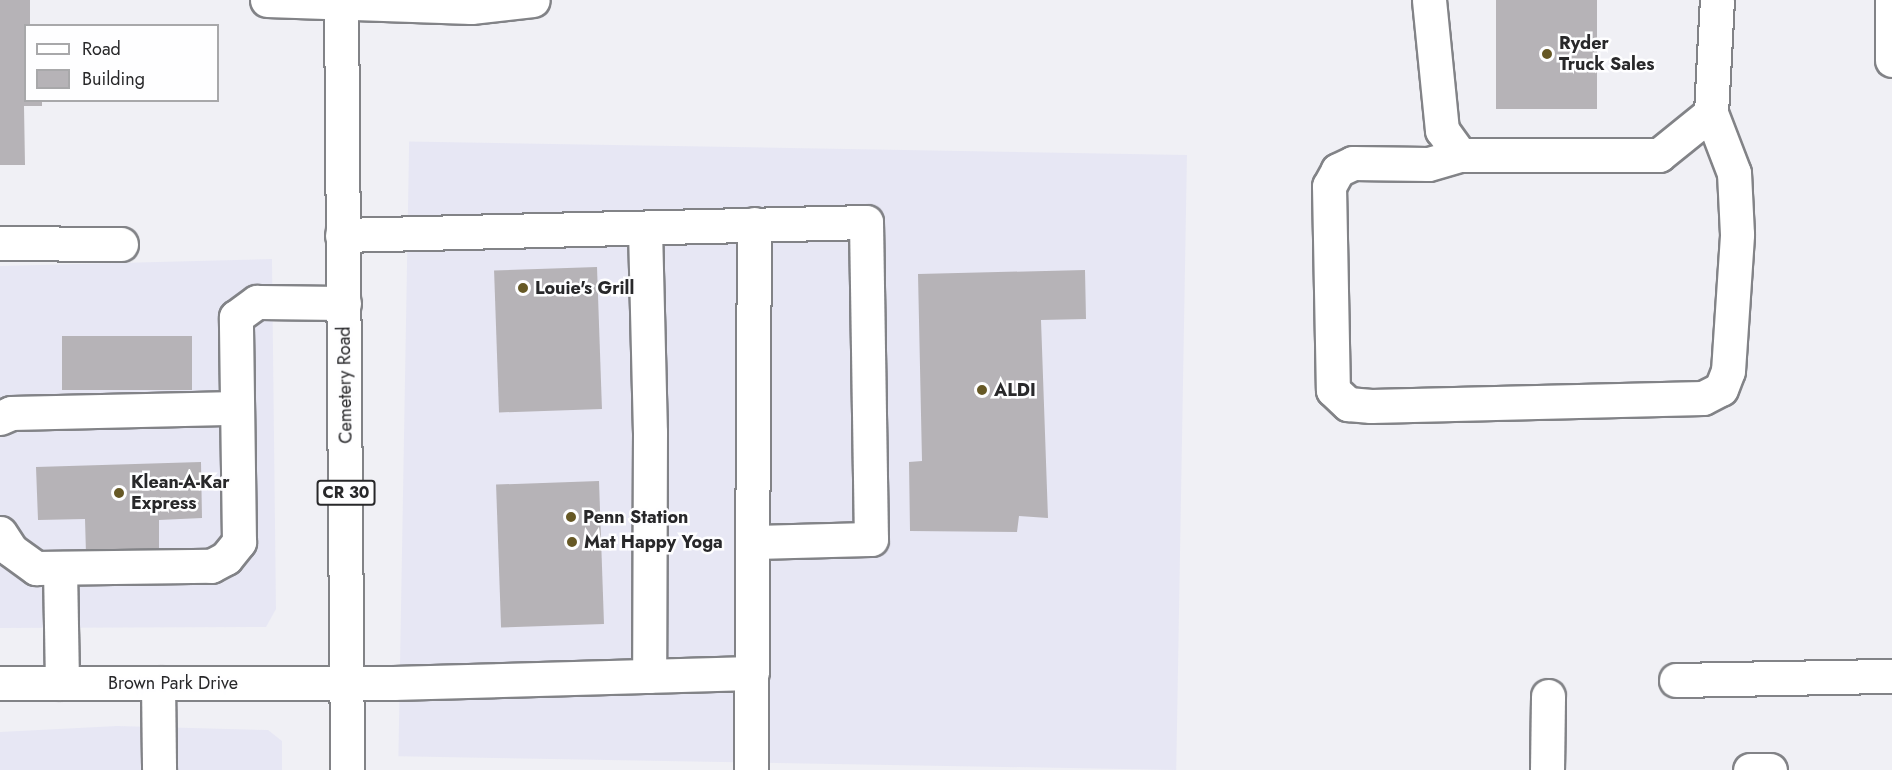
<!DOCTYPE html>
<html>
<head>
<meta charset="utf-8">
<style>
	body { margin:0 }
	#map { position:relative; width:1892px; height:770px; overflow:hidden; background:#f0f0f5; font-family:Jost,sans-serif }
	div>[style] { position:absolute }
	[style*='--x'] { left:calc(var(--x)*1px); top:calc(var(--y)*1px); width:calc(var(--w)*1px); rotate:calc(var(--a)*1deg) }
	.built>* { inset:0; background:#e7e7f4; transform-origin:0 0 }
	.building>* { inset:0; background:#b6b3b7; transform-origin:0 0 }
	.roads { filter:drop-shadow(2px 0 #828387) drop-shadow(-2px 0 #828387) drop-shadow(0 2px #828387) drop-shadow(0 -2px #828387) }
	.minor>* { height:33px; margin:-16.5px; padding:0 16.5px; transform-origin:16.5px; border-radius:16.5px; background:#fff }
	.major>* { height:33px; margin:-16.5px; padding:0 16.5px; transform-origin:16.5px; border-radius:16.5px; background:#fff }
	.dots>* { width:16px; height:16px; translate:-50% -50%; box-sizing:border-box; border:3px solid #fefeff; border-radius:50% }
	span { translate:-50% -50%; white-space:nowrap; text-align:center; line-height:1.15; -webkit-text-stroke:5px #fefeff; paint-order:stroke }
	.shield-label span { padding:2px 4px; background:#fefeff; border:2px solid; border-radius:4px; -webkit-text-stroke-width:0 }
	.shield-label { font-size:16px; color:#28282a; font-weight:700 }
	.poi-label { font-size:18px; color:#28282a; font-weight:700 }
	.left { translate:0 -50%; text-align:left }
	.street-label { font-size:18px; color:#28282a }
	.legend { position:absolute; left:24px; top:24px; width:195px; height:78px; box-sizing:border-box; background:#fefeff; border:2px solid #a8a8aa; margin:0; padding:8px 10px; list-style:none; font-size:18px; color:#28282a }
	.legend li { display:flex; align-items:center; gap:12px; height:30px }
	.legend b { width:30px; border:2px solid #a8a8aa }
</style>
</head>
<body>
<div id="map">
	<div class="built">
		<i style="left:1187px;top:155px;width:615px;height:778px;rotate:91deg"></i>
		<i style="clip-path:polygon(272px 259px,276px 609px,266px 627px,0 628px,0 266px)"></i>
		<i style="clip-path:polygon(117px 726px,268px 730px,282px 741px,282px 770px,0 770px,0 732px)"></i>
	</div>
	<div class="building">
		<i style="clip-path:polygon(0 0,30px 0,30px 26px,26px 26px,26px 100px,42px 100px,42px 106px,24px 106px,25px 165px,0 165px)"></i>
		<i style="left:1496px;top:0;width:101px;height:109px"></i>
		<i style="left:597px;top:267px;width:142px;height:103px;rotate:88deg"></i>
		<i style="clip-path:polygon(1085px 270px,1086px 319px,1041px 320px,1048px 518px,1019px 516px,1017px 532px,910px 531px,909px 462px,922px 461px,918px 274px)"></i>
		<i style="left:62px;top:336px;width:130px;height:54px"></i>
		<i style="clip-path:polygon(201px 462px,202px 518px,159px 520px,159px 552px,86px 554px,85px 519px,38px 520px,36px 467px)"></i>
		<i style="left:599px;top:481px;width:143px;height:103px;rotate:88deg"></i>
	</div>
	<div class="roads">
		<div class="minor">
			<i style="--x:267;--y:0;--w:204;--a:2"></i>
			<i style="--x:471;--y:7;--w:62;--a:-6.4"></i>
			<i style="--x:1429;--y:0;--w:131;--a:84.3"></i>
			<i style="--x:1442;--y:130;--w:31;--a:54"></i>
			<i style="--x:1460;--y:155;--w:199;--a:0"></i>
			<i style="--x:1659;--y:155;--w:67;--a:-38.9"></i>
			<i style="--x:1711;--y:113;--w:113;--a:-87"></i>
			<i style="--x:1892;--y:0;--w:60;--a:90"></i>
			<i style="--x:1460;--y:155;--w:33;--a:164"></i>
			<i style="--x:1428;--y:164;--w:75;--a:-179.2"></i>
			<i style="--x:1353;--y:163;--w:17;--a:155"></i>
			<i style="--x:1338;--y:170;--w:18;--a:119"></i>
			<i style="--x:1329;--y:186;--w:204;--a:88.9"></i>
			<i style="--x:1333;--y:390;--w:21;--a:43"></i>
			<i style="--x:1348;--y:404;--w:23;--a:5"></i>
			<i style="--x:1371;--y:406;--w:332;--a:-1.4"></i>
			<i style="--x:1703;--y:398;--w:20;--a:-27"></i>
			<i style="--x:1721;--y:389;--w:19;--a:-69"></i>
			<i style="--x:1728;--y:371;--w:137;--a:-86.2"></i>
			<i style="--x:1737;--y:234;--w:61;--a:-92.8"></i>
			<i style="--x:1734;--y:173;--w:64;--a:-111"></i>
			<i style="--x:645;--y:229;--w:203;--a:88.6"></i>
			<i style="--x:650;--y:432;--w:244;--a:90.2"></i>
			<i style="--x:342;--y:235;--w:524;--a:-1.42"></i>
			<i style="--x:866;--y:222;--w:317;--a:89.1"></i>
			<i style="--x:871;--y:539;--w:118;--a:178.5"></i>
			<i style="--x:0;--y:243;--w:121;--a:0.5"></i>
			<i style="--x:0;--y:418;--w:12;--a:-24"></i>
			<i style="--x:11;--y:413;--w:226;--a:-1.3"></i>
			<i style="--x:0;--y:533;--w:20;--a:57"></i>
			<i style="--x:11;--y:550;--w:31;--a:36"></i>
			<i style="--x:36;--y:568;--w:175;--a:-0.7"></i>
			<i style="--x:211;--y:566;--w:17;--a:-28"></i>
			<i style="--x:226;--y:558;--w:21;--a:-51"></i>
			<i style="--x:239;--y:542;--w:225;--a:-90.8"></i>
			<i style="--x:236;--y:317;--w:26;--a:-36"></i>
			<i style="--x:257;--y:302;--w:87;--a:0.7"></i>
			<i style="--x:60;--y:568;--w:115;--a:89"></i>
			<i style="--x:1676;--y:680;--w:216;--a:-1.1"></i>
			<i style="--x:0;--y:683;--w:393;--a:0"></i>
			<i style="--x:393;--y:683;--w:359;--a:-1.6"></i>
			<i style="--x:158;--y:683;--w:87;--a:89.3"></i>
			<i style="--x:751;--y:770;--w:546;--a:-89.69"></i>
			<i style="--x:1547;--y:770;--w:74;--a:-89.2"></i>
			<i style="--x:1750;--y:770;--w:20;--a:0"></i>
		</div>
		<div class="major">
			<i style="--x:341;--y:0;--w:770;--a:89.55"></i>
		</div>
	</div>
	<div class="dots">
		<i style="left:1547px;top:54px;background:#665825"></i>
		<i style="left:523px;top:288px;background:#665825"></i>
		<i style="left:982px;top:390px;background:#665825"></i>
		<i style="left:119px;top:493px;background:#665825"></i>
		<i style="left:571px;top:517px;background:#665825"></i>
		<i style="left:572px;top:542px;background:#665825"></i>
	</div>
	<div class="shield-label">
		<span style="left:346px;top:493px">CR 30</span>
	</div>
	<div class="poi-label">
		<span class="left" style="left:1559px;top:54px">Ryder<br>Truck Sales</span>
		<span class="left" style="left:535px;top:288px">Louie's Grill</span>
		<span class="left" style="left:994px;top:390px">ALDI</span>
		<span class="left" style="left:131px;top:493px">Klean-A-Kar<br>Express</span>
		<span class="left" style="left:583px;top:517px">Penn Station</span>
		<span class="left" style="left:584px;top:542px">Mat Happy Yoga</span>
	</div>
	<div class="street-label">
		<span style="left:345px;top:385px;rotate:-91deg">Cemetery Road</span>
		<span style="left:173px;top:683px">Brown Park Drive</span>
	</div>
	<ul class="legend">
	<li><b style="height:8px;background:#fff"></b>Road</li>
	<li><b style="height:16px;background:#b6b3b7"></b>Building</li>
	</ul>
</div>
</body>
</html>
